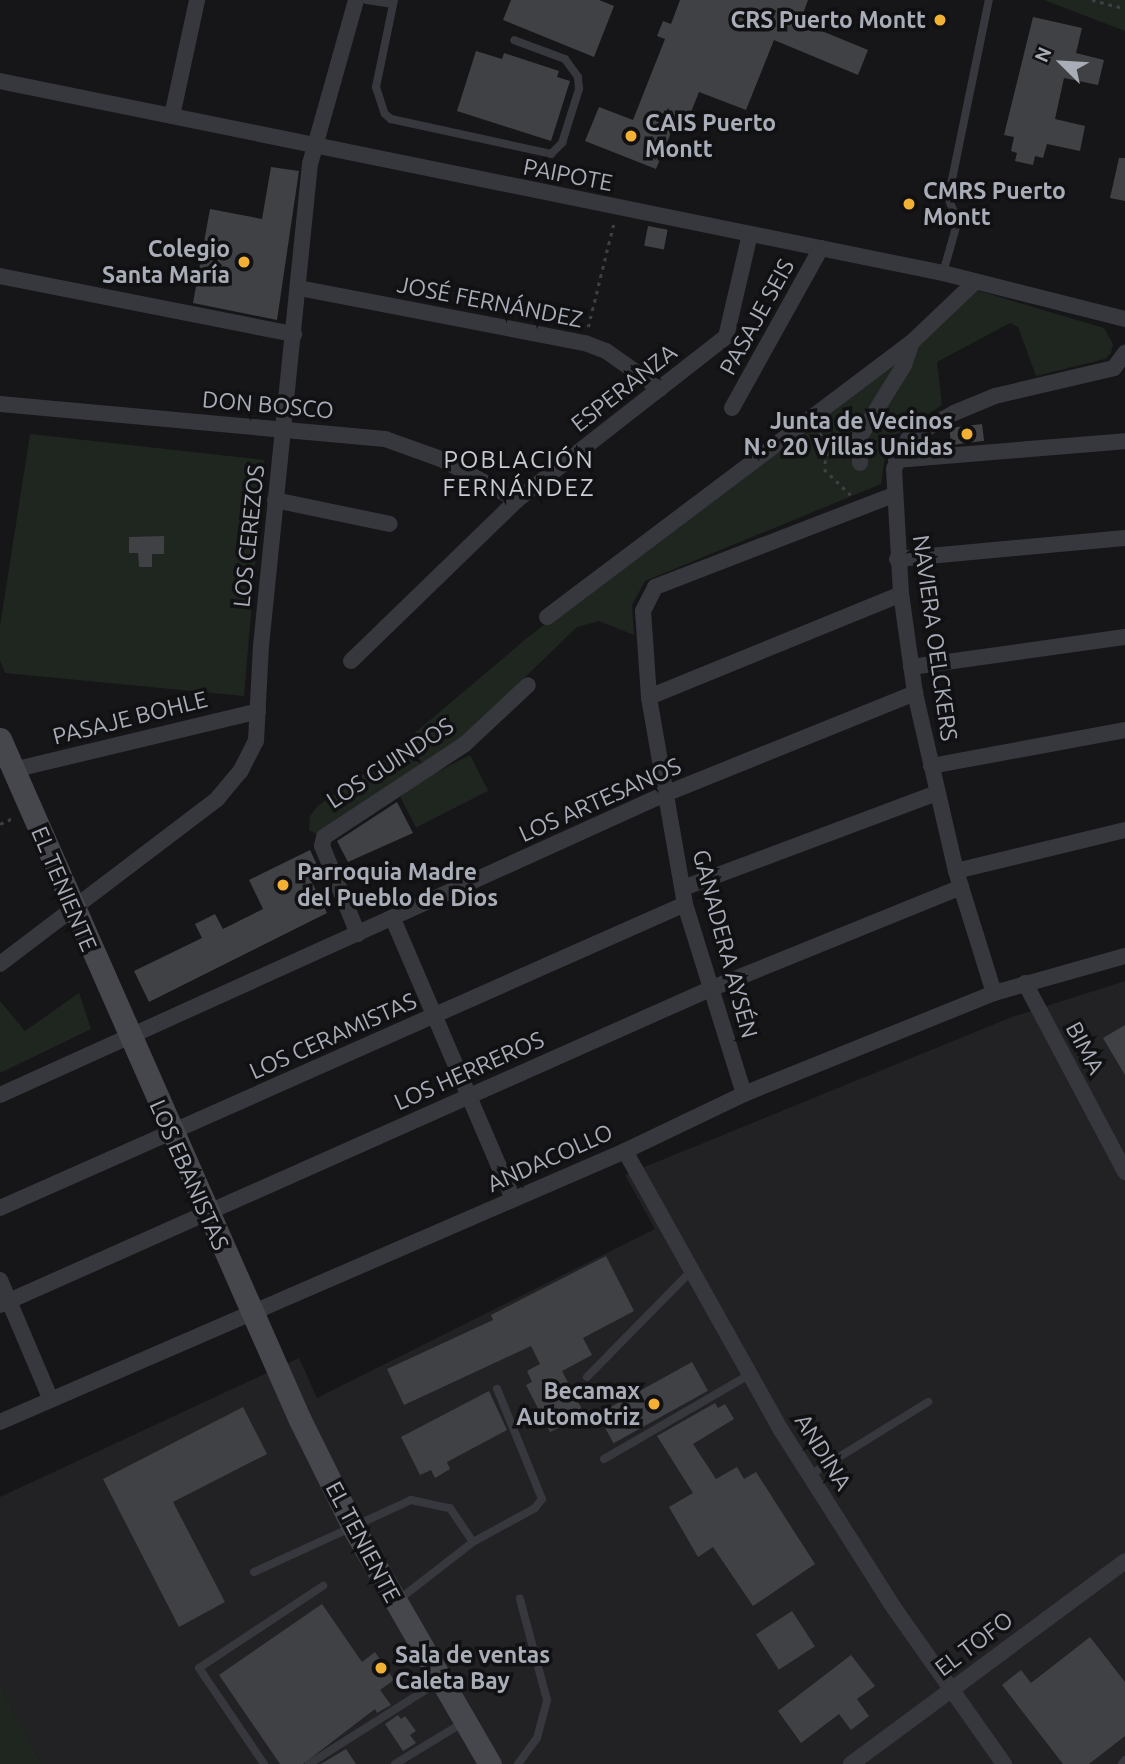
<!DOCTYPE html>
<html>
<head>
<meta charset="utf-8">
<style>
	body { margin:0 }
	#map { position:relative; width:1125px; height:1764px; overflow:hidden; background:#161618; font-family:Ubuntu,sans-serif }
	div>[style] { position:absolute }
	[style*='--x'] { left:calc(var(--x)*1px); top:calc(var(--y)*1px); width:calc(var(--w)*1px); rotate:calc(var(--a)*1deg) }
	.built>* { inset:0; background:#222225 }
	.green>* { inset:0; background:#1e261f; transform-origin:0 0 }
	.building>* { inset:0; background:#404145; transform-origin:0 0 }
	.path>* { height:2.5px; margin-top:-1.25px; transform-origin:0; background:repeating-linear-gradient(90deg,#3d3f44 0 3.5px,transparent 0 8.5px) }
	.service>* { height:8px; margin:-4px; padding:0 4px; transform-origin:4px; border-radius:4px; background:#37383d }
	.minor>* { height:16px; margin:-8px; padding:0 8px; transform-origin:8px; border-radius:8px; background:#37383d }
	.secondary>* { height:23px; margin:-11.5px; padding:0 11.5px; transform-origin:11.5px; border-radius:11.5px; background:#45474d }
	.dots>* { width:19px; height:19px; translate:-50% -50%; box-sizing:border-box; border:4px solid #111113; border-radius:50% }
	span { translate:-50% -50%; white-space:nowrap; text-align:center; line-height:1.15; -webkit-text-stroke:7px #111113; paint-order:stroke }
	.poi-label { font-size:23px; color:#a8adb8; font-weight:700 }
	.right { translate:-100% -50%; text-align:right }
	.left { translate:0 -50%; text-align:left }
	.street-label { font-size:23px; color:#a8adb8 }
	.neighbourhood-label { font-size:24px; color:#c9ccd4; letter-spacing:2px }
	.north { position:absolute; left:1027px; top:28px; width:70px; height:70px; -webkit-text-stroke:5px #111113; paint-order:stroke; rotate:294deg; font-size:19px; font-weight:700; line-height:28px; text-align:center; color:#a8adb8 }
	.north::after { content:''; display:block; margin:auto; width:24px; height:32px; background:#a8adb8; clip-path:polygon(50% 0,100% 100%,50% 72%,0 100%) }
</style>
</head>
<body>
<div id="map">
	<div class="built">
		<i style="clip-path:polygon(1125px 981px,1125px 1764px,41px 1764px,0 1684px,0 1497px,299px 1358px,317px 1398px,655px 1229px,625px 1175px,1012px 1017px)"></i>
	</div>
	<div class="green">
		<i style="clip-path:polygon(1044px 0,1125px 0,1125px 31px)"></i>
		<i style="clip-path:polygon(976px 290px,1104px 328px,1113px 344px,1111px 353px,1105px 359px,1036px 376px,1018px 327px,1010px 323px,937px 362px,942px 405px,896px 435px,886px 449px,881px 484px,645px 581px,632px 605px,634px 635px,599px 621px,577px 627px,461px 739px,316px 834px,309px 830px,310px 816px,318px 806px,384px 759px,527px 638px,898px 359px)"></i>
		<i style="clip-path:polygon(30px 434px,264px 460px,244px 696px,5px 673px,0 660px,0 626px)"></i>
		<i style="left:470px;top:755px;width:40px;height:81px;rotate:63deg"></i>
		<i style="clip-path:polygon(79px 993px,91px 1029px,0 1073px,0 1001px,25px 1031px)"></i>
		<i style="clip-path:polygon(0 1684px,41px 1764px,0 1764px)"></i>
	</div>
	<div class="building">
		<i style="clip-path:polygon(511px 0,599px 0,614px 6px,594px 57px,503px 20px)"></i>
		<i style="clip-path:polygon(680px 0,808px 0,800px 22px,868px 50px,858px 75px,774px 40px,746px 110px,699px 92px,685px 127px,675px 123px,656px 169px,585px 141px,599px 107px,633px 120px,665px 39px,657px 36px,663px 21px,671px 24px)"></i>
		<i style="clip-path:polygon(1033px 17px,1082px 28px,1076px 53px,1104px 60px,1098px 85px,1064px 78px,1055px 119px,1085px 126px,1080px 151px,1047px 144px,1043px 158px,1035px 156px,1033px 165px,1015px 161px,1017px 153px,1011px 151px,1014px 137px,1004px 135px)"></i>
		<i style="clip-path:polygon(476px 51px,502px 59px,504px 53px,559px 71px,557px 77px,570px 81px,551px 141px,457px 111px)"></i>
		<i style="clip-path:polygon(1119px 158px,1125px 158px,1125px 201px,1110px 198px)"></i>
		<i style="clip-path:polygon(271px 167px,299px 171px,277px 320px,193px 303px,210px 209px,262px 219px)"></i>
		<i style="left:648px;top:226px;width:20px;height:20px;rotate:11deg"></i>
		<i style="left:982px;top:424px;width:17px;height:33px;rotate:83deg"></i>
		<i style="clip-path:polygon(164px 536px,164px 554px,152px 554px,152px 567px,139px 567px,138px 553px,129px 553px,129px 537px)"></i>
		<i style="clip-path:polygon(397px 802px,413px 833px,348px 862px,337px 841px)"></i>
		<i style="clip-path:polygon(310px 850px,319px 869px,308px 874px,327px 913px,149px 1002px,134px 971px,202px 938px,195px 924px,215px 914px,223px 929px,263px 909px,249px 880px)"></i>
		<i style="clip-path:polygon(1125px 1025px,1125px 1075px,1103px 1038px)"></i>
		<i style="clip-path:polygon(606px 1256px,634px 1311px,583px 1338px,592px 1355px,562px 1371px,585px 1415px,550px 1432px,526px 1385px,532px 1382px,527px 1371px,540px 1364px,531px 1346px,404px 1405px,387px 1369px,493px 1320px,491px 1315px)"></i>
		<i style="left:692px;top:1362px;width:33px;height:108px;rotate:61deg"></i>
		<i style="clip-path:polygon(489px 1391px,507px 1430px,447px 1462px,450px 1469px,435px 1478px,431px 1470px,420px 1475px,401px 1437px)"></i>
		<i style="clip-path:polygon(715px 1403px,718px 1408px,725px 1404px,734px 1419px,693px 1444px,716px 1479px,737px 1467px,744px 1479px,756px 1472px,815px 1564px,753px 1606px,713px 1547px,698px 1557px,669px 1507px,693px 1493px,657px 1436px)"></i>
		<i style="clip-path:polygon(243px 1407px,267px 1454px,173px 1502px,225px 1602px,179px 1627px,103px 1479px)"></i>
		<i style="clip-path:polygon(322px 1604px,362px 1662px,375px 1652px,394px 1680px,380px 1690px,391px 1705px,377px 1713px,375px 1709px,303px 1764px,280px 1764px,219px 1675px)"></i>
		<i style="left:792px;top:1611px;width:42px;height:43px;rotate:57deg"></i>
		<i style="clip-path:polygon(1090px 1637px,1125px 1682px,1125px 1736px,1089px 1764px,1063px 1764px,1002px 1685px,1021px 1670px,1031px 1683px)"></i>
		<i style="clip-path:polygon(851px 1655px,875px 1686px,857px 1699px,869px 1716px,851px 1730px,839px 1714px,801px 1743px,778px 1711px)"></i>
		<i style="clip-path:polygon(398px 1715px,401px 1719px,405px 1716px,416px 1731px,410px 1735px,416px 1743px,403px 1751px,385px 1724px)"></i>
		<i style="clip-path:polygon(346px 1749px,356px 1764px,321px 1764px)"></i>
	</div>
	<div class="path">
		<i style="--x:1092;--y:0;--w:34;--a:14"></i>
		<i style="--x:588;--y:327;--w:108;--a:-76.1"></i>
		<i style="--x:820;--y:433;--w:21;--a:67"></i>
		<i style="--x:828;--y:452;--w:17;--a:103"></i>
		<i style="--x:824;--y:469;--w:37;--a:44"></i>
		<i style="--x:0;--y:824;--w:14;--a:-25"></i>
	</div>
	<div class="service">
		<i style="--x:367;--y:0;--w:26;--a:9"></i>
		<i style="--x:394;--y:0;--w:89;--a:101.7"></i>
		<i style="--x:376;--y:87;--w:28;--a:72"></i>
		<i style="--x:385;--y:114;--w:8;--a:40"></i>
		<i style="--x:391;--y:119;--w:164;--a:12.3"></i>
		<i style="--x:551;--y:154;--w:16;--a:-45"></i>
		<i style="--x:562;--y:143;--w:57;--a:-72.5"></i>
		<i style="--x:579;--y:89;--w:12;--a:-95"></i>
		<i style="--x:578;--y:77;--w:22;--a:-126"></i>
		<i style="--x:565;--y:59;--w:54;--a:-159.6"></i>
		<i style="--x:943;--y:273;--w:55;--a:-74.2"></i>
		<i style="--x:958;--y:220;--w:23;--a:-115"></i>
		<i style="--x:948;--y:199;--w:203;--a:-78.4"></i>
		<i style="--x:587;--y:1377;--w:148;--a:-45.5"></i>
		<i style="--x:604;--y:1459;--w:168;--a:-30.1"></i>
		<i style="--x:810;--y:1475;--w:139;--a:-31.7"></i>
		<i style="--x:254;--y:1572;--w:173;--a:-24.6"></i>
		<i style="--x:411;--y:1500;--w:40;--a:12"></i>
		<i style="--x:450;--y:1508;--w:41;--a:55.9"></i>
		<i style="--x:397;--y:1601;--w:96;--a:-37.8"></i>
		<i style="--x:473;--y:1542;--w:71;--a:-28.7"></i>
		<i style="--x:535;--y:1508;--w:11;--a:-52"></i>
		<i style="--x:542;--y:1499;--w:119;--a:-112.2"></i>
		<i style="--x:264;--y:1764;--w:116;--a:-124.1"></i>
		<i style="--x:199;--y:1668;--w:149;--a:-33.5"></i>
		<i style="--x:309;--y:1764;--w:155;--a:-32.4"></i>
		<i style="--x:395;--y:1764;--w:81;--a:-31.3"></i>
		<i style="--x:518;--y:1764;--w:32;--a:-54"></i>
		<i style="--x:537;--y:1738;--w:39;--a:-75"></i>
		<i style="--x:547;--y:1700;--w:105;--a:-105"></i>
		<i style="--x:1122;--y:1764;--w:5;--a:-53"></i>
	</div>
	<div class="minor">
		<i style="--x:0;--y:81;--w:962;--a:11.51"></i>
		<i style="--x:943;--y:273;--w:188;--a:14.2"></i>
		<i style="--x:172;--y:116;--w:119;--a:-77.8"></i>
		<i style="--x:0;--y:276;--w:300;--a:11.2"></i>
		<i style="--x:299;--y:288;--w:291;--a:10.9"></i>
		<i style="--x:585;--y:343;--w:22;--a:21"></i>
		<i style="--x:606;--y:351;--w:66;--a:35.1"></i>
		<i style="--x:0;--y:404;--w:387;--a:5.2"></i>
		<i style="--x:385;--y:439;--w:59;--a:19.7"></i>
		<i style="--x:441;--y:459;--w:86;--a:28.3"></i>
		<i style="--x:732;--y:408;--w:183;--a:-60.9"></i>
		<i style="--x:896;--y:460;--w:230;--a:-4.7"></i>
		<i style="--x:860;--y:463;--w:25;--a:-92"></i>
		<i style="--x:859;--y:438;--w:86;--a:-58.3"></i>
		<i style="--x:904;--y:365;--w:24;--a:-71"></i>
		<i style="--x:275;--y:500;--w:117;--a:11.8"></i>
		<i style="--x:897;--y:559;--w:229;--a:-5.3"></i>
		<i style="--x:547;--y:617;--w:457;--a:-37"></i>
		<i style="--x:912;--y:342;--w:88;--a:-43.6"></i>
		<i style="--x:351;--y:661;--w:231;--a:-44.1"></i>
		<i style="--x:517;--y:500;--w:265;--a:-38"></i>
		<i style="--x:726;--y:337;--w:106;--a:-76.9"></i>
		<i style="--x:911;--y:667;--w:216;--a:-8"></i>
		<i style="--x:649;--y:697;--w:272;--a:-22.2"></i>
		<i style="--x:931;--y:766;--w:197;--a:-10.5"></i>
		<i style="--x:13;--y:770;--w:252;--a:-13.5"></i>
		<i style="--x:956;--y:871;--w:174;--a:-13.6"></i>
		<i style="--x:683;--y:888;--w:271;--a:-20.5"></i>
		<i style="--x:393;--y:919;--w:305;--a:66.8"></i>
		<i style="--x:358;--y:934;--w:95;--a:-112.2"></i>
		<i style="--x:322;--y:846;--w:9;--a:-77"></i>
		<i style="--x:324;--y:837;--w:169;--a:-33.4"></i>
		<i style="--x:465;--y:744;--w:86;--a:-43.1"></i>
		<i style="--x:0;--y:964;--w:273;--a:-37.2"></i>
		<i style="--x:217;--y:799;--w:35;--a:-50"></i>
		<i style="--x:240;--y:772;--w:35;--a:-63"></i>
		<i style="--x:256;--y:741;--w:95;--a:-87"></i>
		<i style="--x:261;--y:646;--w:484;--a:-84.2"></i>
		<i style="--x:310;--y:164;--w:170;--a:-74.3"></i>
		<i style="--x:1025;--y:983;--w:214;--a:62.1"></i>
		<i style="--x:994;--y:993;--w:128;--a:-107.3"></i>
		<i style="--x:956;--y:871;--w:183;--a:-103"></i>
		<i style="--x:915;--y:693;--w:100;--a:-98"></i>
		<i style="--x:901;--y:594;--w:125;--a:-93.2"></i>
		<i style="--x:894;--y:469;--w:33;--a:-65"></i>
		<i style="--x:908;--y:439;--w:53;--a:-29.5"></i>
		<i style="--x:954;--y:413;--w:44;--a:-22.5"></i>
		<i style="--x:995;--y:396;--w:122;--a:-13.2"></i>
		<i style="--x:1114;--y:368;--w:19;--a:-54"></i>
		<i style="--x:744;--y:1094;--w:199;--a:-107.3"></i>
		<i style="--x:685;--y:904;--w:210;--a:-99.9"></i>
		<i style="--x:649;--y:697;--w:86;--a:-94"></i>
		<i style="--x:643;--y:611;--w:27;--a:-63"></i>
		<i style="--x:655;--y:587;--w:256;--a:-21.1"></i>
		<i style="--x:0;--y:1095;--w:730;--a:-24.35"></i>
		<i style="--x:665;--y:794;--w:270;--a:-22"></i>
		<i style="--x:625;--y:1151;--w:320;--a:60.8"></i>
		<i style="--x:781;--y:1430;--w:211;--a:57.6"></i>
		<i style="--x:894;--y:1608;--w:191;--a:54.8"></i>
		<i style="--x:0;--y:1208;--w:749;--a:-23.93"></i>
		<i style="--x:0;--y:1280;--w:130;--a:67"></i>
		<i style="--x:0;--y:1305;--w:777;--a:-23.99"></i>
		<i style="--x:710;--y:989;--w:271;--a:-22.1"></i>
		<i style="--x:0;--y:1422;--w:681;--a:-23.44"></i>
		<i style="--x:625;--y:1151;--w:132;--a:-25.6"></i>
		<i style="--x:744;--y:1094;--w:270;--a:-22"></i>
		<i style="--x:994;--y:993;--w:136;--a:-15.8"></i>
		<i style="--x:851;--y:1764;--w:341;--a:-36.5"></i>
	</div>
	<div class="secondary">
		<i style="--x:0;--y:739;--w:744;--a:66.23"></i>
		<i style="--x:300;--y:1420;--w:119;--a:63.6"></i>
		<i style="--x:353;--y:1527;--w:274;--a:60"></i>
	</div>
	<div class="dots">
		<i style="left:940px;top:20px;background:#f2b134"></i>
		<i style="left:631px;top:136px;background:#f2b134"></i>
		<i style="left:909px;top:204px;background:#f2b134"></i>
		<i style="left:244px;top:262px;background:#f2b134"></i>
		<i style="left:967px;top:434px;background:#f2b134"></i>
		<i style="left:283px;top:885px;background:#f2b134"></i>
		<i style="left:654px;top:1404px;background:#f2b134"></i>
		<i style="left:381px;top:1668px;background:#f2b134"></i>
	</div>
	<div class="poi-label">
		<span class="right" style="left:926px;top:20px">CRS Puerto Montt</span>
		<span class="left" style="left:645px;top:136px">CAIS Puerto<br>Montt</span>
		<span class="left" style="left:923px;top:204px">CMRS Puerto<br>Montt</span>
		<span class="right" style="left:230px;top:262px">Colegio<br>Santa María</span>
		<span class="right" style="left:953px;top:434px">Junta de Vecinos<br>N.º 20 Villas Unidas</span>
		<span class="left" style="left:297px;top:885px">Parroquia Madre<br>del Pueblo de Dios</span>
		<span class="right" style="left:640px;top:1404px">Becamax<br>Automotriz</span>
		<span class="left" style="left:395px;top:1668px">Sala de ventas<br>Caleta Bay</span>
	</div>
	<div class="street-label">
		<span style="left:568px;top:175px;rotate:11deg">PAIPOTE</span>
		<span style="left:490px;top:302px;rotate:11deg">JOSÉ FERNÁNDEZ</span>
		<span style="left:757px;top:317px;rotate:-61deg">PASAJE SEIS</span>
		<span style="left:624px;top:388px;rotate:-38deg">ESPERANZA</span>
		<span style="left:268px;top:405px;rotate:5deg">DON BOSCO</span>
		<span style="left:249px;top:536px;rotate:-84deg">LOS CEREZOS</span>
		<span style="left:935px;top:638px;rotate:82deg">NAVIERA OELCKERS</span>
		<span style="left:130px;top:718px;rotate:-14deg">PASAJE BOHLE</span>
		<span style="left:390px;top:763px;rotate:-33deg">LOS GUINDOS</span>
		<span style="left:600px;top:800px;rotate:-24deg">LOS ARTESANOS</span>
		<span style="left:64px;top:889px;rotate:67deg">EL TENIENTE</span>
		<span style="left:725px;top:944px;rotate:75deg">GANADERA AYSÉN</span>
		<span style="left:333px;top:1036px;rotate:-24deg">LOS CERAMISTAS</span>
		<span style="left:1085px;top:1048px;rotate:62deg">BIMA</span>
		<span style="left:469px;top:1071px;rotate:-24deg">LOS HERREROS</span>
		<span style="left:550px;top:1158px;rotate:-24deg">ANDACOLLO</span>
		<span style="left:189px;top:1175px;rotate:66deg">LOS EBANISTAS</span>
		<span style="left:823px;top:1452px;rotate:58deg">ANDINA</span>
		<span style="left:363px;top:1542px;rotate:62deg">EL TENIENTE</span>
		<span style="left:974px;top:1644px;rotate:-37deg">EL TOFO</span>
	</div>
	<div class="neighbourhood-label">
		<span style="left:519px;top:474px">POBLACIÓN<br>FERNÁNDEZ</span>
	</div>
	<div class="north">N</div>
</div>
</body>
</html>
